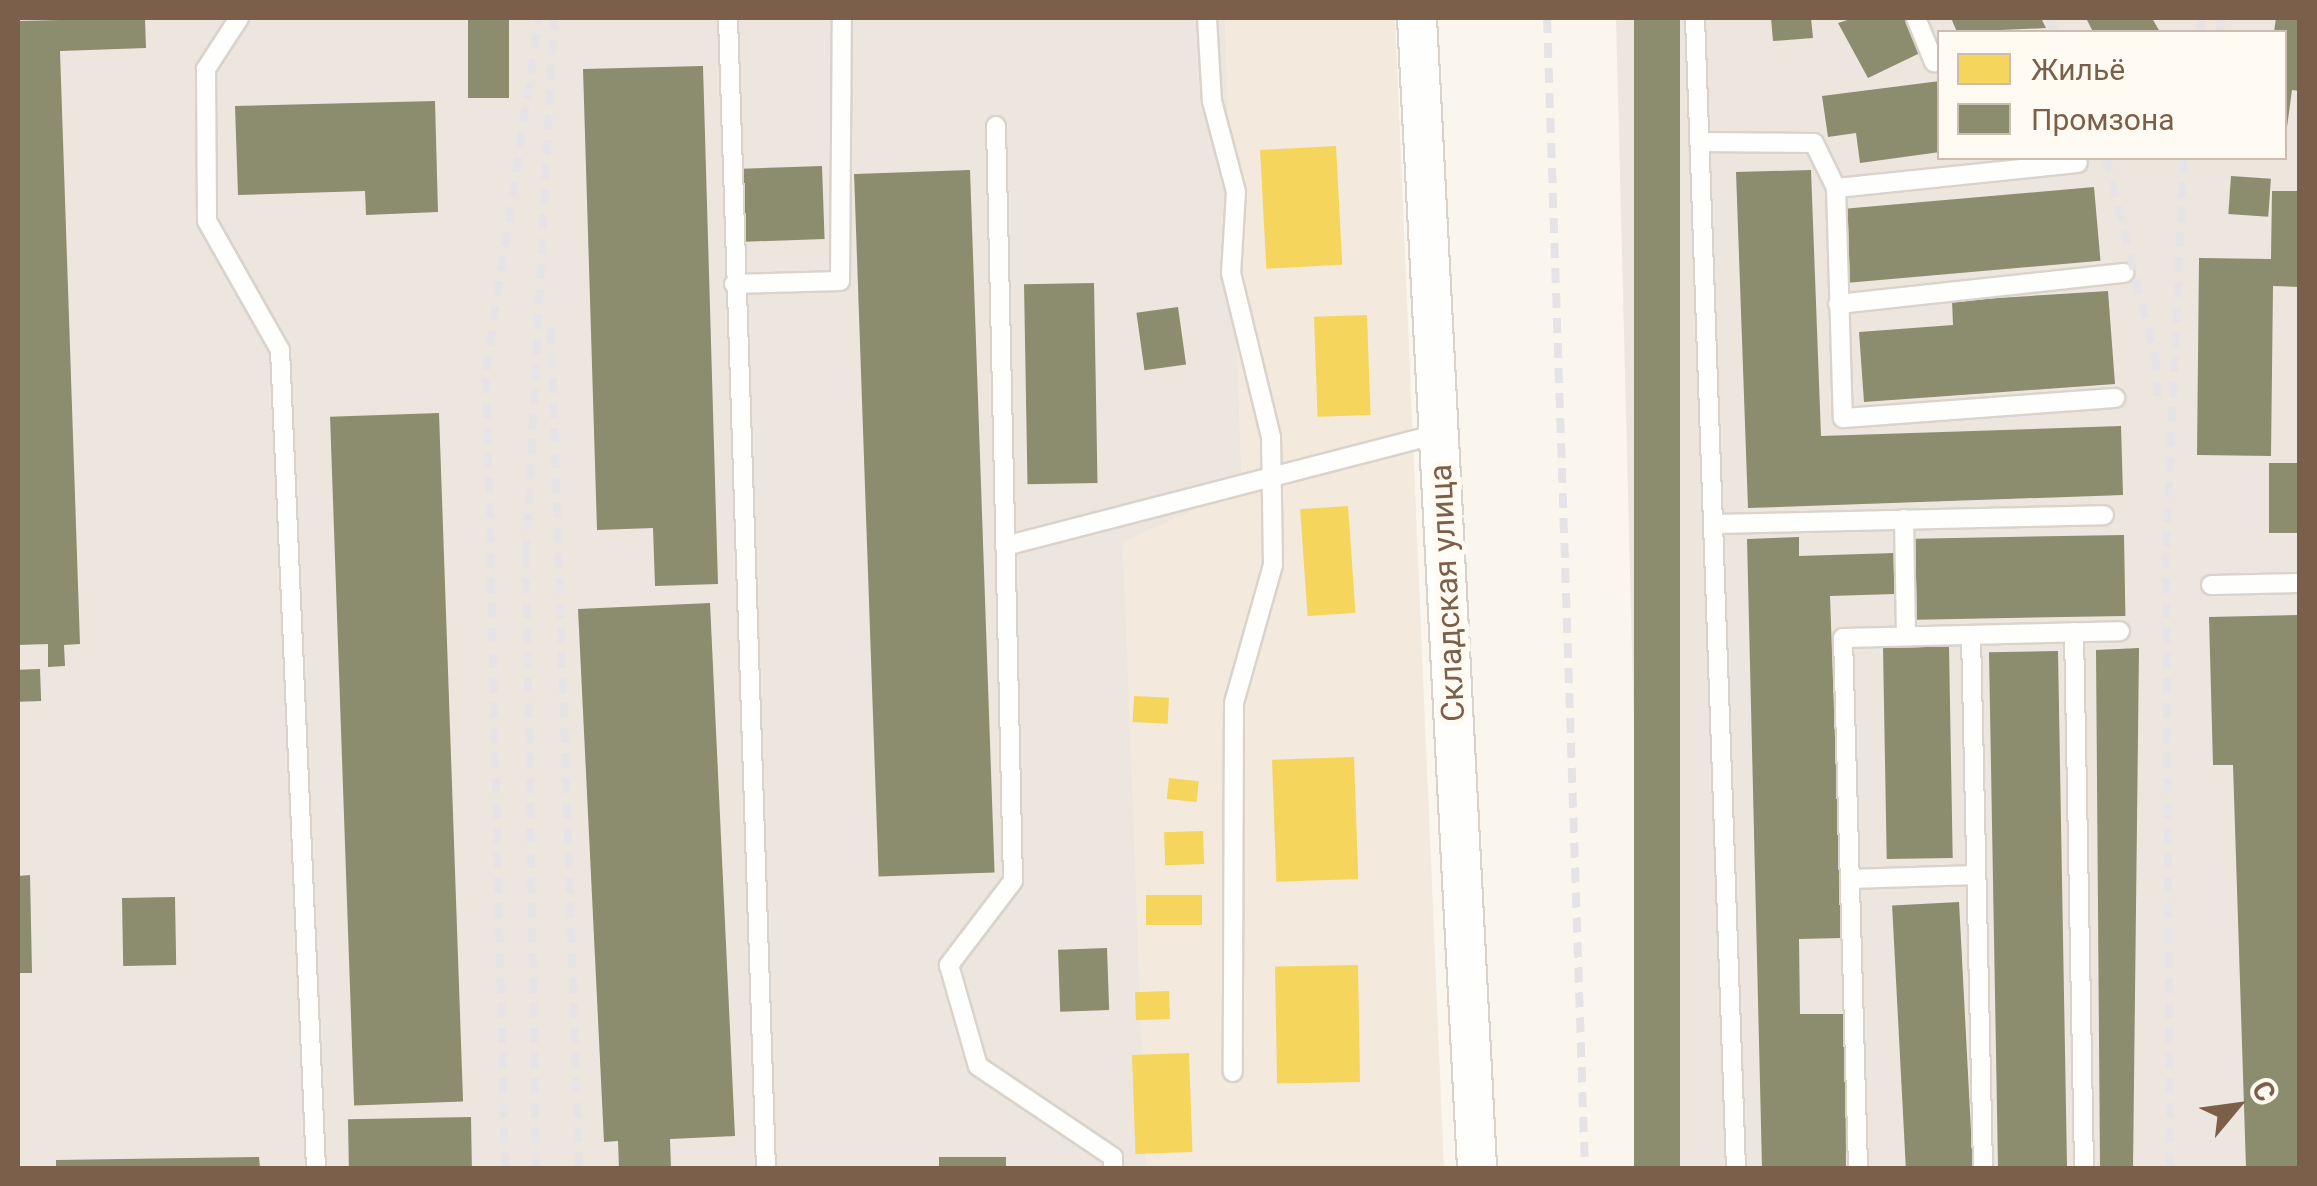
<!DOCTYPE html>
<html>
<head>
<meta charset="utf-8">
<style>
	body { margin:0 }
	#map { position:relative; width:2317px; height:1186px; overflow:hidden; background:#faf6ee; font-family:Roboto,sans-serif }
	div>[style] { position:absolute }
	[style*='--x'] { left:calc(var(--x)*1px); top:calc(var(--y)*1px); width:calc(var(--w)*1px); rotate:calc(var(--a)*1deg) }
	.residential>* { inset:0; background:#f3e9dc }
	.industrial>* { inset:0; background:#ede6df }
	.homes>* { inset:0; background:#f6d55c; transform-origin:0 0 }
	.industry>* { inset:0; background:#8c8c6e; transform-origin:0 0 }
	.roads { filter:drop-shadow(2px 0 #d9d3cc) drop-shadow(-2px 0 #d9d3cc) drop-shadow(0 2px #d9d3cc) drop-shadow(0 -2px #d9d3cc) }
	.service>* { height:18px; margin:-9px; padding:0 9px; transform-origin:9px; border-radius:9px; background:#fefefc }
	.minor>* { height:38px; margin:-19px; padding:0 19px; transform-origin:19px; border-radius:19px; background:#fefefc }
	.rail>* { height:8px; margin-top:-4px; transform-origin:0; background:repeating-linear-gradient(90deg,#e6e3e6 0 15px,transparent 0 25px) }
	span { translate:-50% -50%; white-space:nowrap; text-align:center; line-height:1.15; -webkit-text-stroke:10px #fffbf2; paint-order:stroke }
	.street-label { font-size:32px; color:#7c5f4a }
	.frame { position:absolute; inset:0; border:20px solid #7c5f4a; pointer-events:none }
	.legend { position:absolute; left:1937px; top:30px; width:350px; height:130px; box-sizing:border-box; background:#fffbf2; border:2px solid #cbbdaf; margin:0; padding:12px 18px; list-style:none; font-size:30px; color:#7c5f4a }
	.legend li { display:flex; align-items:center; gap:20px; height:50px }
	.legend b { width:50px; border:2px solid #cbbdaf }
	.north { position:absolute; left:2187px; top:1056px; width:100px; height:100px; -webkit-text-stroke:8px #fffbf2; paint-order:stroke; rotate:61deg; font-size:28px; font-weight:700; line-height:40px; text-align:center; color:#7c5f4a }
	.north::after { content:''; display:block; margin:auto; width:35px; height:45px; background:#7c5f4a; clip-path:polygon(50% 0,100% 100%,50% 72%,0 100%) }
</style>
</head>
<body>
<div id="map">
	<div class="residential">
		<i style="clip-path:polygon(1225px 18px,1395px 18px,1444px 1168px,1144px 1168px,1123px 542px,1242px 487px)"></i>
	</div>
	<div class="industrial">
		<i style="clip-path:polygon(18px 18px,1225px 18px,1242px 488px,1123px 542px,1146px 1168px,18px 1168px)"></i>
		<i style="clip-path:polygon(evenodd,1616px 18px,2299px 18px,2299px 1168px,1645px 1168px,1616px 18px,1940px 32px,2284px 32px,2284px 158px,1940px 158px,1940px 32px)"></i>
	</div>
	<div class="homes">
		<i style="left:1336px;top:146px;width:119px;height:76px;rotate:87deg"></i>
		<i style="left:1367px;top:315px;width:100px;height:53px;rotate:88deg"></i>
		<i style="left:1348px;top:506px;width:107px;height:48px;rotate:86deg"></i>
		<i style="left:1134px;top:696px;width:35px;height:26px;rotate:3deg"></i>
		<i style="left:1354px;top:757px;width:122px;height:82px;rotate:88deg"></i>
		<i style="left:1169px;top:778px;width:30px;height:21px;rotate:6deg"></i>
		<i style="left:1203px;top:831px;width:33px;height:39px;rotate:88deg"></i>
		<i style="left:1146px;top:895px;width:56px;height:30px"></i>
		<i style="left:1358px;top:965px;width:117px;height:83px;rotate:89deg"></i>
		<i style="left:1169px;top:991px;width:28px;height:34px;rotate:88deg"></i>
		<i style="left:1189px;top:1053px;width:99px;height:57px;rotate:88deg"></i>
	</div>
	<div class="industry">
		<i style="clip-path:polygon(145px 18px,146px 48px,60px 51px,80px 644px,64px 645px,65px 666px,48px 667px,48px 644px,18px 645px,18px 21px)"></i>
		<i style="left:468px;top:18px;width:41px;height:80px"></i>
		<i style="left:1634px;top:18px;width:46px;height:1150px"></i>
		<i style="clip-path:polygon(1771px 18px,1811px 18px,1813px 38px,1773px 41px)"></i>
		<i style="clip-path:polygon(1854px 18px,1907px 18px,1920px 53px,1868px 78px,1838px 23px)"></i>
		<i style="clip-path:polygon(1951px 18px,2041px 18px,2046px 28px,1957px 32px)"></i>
		<i style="clip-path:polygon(2086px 18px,2152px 18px,2160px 32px,2093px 32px)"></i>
		<i style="clip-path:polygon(2276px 18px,2300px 18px,2300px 91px,2292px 90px,2287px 127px,2284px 32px,2274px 32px)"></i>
		<i style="clip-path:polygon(703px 66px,718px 584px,655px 586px,653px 528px,597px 530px,583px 69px)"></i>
		<i style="clip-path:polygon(1940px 81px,1940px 152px,1860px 163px,1856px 133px,1828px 137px,1822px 96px)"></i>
		<i style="clip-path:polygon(435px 101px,438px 212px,366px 215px,365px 191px,238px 195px,235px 106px)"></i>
		<i style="left:822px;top:166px;width:73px;height:80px;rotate:88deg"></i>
		<i style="left:970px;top:170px;width:703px;height:116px;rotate:88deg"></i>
		<i style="clip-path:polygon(1811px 170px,1821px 436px,2121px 426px,2123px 495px,1748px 508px,1736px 172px)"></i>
		<i style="left:2231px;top:176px;width:40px;height:38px;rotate:4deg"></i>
		<i style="left:2094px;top:187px;width:74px;height:253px;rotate:85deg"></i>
		<i style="clip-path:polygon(2272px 191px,2300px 191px,2300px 287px,2273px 286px,2271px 456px,2197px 455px,2199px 258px,2271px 259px)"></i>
		<i style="left:1094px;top:283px;width:200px;height:70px;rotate:89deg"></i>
		<i style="clip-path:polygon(2108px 291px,2115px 384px,1864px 402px,1859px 332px,1953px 325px,1952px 301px)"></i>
		<i style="left:1178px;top:307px;width:58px;height:42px;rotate:82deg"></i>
		<i style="left:439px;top:413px;width:689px;height:109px;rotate:88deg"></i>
		<i style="left:2300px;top:463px;width:70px;height:31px;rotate:90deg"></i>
		<i style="left:2124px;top:535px;width:81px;height:209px;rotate:89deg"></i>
		<i style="clip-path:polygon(1799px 537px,1799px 556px,1894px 553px,1895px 594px,1830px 596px,1842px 938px,1799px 939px,1800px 1014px,1845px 1014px,1846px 1168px,1762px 1168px,1747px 539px)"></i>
		<i style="clip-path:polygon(710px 603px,735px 1136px,670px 1139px,671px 1168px,619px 1168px,618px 1141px,604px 1142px,578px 609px)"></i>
		<i style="clip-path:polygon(2300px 615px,2300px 1168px,2246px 1168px,2233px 765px,2213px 765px,2209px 617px)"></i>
		<i style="left:1949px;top:646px;width:212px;height:66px;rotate:89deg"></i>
		<i style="clip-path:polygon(2139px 648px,2133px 1168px,2100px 1168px,2096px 650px)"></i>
		<i style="left:2058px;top:651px;width:517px;height:69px;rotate:89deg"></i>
		<i style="left:40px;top:669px;width:32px;height:22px;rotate:88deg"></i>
		<i style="clip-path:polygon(30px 875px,32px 973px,18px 973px,18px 876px)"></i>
		<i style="left:175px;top:897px;width:68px;height:53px;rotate:89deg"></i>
		<i style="left:1959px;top:902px;width:266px;height:67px;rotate:87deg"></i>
		<i style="left:1107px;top:948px;width:62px;height:49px;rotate:88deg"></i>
		<i style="left:471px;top:1117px;width:51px;height:123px;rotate:89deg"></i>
		<i style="clip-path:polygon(259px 1157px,260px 1168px,56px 1168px,56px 1160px)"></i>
		<i style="left:939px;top:1157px;width:67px;height:11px"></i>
	</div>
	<div class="roads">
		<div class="service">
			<i style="--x:239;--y:18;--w:61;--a:122.9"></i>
			<i style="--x:206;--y:69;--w:152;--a:89.6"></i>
			<i style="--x:207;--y:221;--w:148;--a:60.5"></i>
			<i style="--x:280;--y:350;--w:819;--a:87.48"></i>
			<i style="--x:728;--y:18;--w:1151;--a:88.11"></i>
			<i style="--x:1207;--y:18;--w:83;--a:86.6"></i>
			<i style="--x:1212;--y:101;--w:94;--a:75.2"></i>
			<i style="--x:1236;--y:192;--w:81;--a:93.5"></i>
			<i style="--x:1231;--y:273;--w:169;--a:76.3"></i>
			<i style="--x:1271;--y:437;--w:128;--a:89.1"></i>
			<i style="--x:1273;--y:565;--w:143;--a:105.8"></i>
			<i style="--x:1234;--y:703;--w:369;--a:90.2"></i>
			<i style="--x:1695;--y:18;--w:1151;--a:87.96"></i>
			<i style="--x:1916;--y:18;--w:48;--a:67.8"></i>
			<i style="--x:996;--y:126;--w:755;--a:88.71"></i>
			<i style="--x:1013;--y:881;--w:106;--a:127.3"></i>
			<i style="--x:949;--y:965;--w:105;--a:74"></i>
			<i style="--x:978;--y:1066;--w:163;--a:34"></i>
			<i style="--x:1113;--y:1157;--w:11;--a:90"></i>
			<i style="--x:1703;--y:142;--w:111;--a:0.5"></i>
			<i style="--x:1814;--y:143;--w:50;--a:63.9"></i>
			<i style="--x:1836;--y:188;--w:230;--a:88.3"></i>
			<i style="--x:1843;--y:418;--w:273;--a:-4.2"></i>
			<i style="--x:1836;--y:188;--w:243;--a:-5.9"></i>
			<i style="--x:734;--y:284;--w:106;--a:-1.6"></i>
			<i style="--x:840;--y:281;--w:263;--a:-89.6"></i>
			<i style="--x:1838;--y:304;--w:288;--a:-6.2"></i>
			<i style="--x:1904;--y:519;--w:117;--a:89"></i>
			<i style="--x:1715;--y:524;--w:389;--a:-1.3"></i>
			<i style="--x:1005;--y:546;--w:448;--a:-14.5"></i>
			<i style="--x:2211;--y:585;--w:89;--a:-1.3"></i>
			<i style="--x:2074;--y:632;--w:536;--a:88.93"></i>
			<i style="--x:1971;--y:635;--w:533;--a:88.71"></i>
			<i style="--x:1850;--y:879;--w:126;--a:-1.8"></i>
			<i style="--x:1858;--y:1168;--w:530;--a:-91.62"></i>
			<i style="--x:1843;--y:638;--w:277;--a:-1.4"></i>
		</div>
		<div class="minor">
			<i style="--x:1417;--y:18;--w:1152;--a:87.01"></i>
		</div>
	</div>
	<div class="rail">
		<i style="--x:1547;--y:18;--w:1151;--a:88.11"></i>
		<i style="--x:2049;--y:18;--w:15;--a:67"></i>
		<i style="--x:2200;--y:32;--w:14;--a:-82"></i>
		<i style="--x:2219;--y:32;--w:14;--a:-78"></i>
		<i style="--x:2106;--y:158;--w:204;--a:76.1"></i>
		<i style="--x:2155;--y:356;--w:50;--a:86.6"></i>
		<i style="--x:551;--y:328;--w:840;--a:88.09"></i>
		<i style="--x:505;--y:1168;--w:798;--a:-91.36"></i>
		<i style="--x:486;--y:370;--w:356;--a:-81.4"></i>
		<i style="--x:536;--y:1168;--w:614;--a:-90.93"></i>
		<i style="--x:526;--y:554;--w:537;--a:-87.01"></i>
		<i style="--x:2170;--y:1168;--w:621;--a:-90.37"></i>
		<i style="--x:2166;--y:547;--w:389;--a:-87.4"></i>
	</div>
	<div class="street-label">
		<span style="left:1447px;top:593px;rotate:-93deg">Складская улица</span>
	</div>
	<div class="frame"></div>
	<ul class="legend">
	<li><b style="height:28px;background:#f6d55c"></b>Жильё</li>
	<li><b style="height:28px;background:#8c8c6e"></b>Промзона</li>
	</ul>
	<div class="north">С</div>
</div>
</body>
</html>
